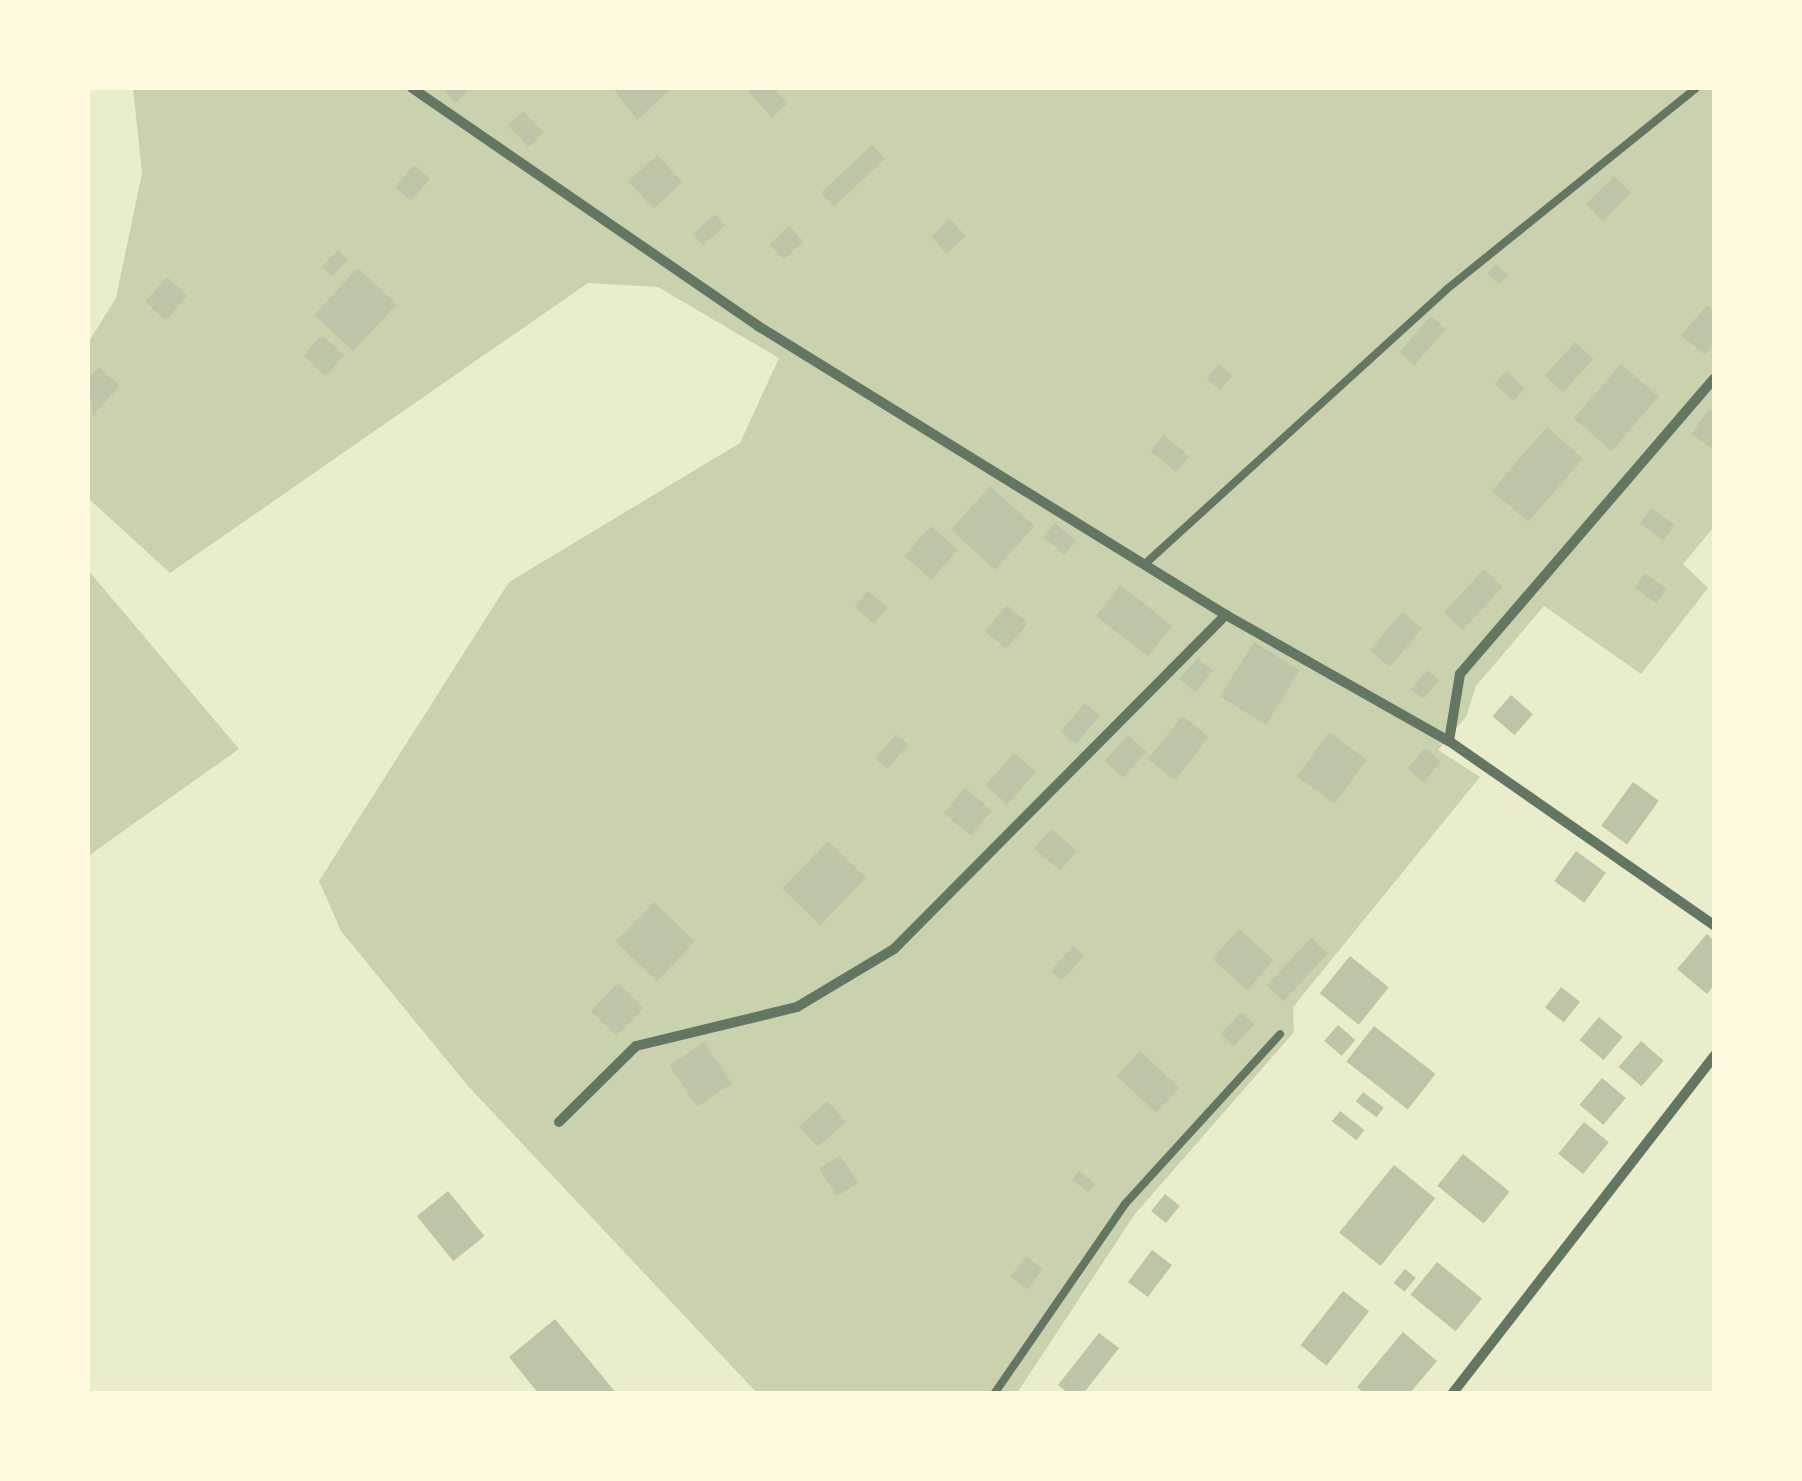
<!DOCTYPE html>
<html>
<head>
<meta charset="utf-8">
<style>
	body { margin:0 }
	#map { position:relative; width:1802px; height:1481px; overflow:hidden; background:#e9edc9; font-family:Manrope,sans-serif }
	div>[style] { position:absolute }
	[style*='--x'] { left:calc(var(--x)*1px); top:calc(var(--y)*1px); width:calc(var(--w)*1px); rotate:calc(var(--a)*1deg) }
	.green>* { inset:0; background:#cad2ad }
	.building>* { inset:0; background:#bcc5a7; transform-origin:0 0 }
	.service>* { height:8px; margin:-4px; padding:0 4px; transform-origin:4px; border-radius:4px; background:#617663 }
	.minor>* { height:10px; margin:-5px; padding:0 5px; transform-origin:5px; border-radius:5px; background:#617663 }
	span { translate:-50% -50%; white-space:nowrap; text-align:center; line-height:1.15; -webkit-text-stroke:10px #fefae0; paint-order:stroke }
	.frame { position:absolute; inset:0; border:90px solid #fefae0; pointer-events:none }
</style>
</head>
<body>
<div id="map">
	<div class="green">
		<i style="clip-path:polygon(133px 88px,1714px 88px,1714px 527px,1683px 564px,1708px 588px,1641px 674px,1544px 606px,1476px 686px,1466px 717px,1438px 750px,1480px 777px,1293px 1007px,1294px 1032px,1135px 1214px,1017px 1393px,757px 1393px,468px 1086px,341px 931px,319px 881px,509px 582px,740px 443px,779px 358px,658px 287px,588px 283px,170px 573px,88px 498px,88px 343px,116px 298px,142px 173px)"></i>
		<i style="clip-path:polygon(88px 570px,239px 749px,88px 856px)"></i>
	</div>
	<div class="building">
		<i style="clip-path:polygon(442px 88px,471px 88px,455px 103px)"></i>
		<i style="clip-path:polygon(613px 88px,672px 88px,637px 120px)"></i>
		<i style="clip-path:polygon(745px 88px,773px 88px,788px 103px,772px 118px)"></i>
		<i style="left:523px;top:111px;width:30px;height:21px;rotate:46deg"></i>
		<i style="left:872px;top:145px;width:19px;height:70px;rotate:47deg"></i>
		<i style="left:657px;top:155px;width:37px;height:39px;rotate:47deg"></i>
		<i style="left:414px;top:165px;width:21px;height:29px;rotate:41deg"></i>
		<i style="left:1614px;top:176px;width:24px;height:40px;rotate:45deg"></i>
		<i style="left:715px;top:214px;width:15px;height:30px;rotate:48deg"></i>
		<i style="left:950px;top:219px;width:23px;height:26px;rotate:47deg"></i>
		<i style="left:789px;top:226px;width:21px;height:27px;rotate:47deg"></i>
		<i style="left:338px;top:250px;width:14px;height:23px;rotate:45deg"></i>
		<i style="left:1496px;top:264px;width:16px;height:13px;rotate:43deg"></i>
		<i style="left:358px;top:268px;width:53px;height:64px;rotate:43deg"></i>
		<i style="left:167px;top:277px;width:28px;height:33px;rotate:42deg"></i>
		<i style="clip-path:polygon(1707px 305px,1714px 311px,1714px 344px,1705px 355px,1681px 335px)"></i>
		<i style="left:1431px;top:316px;width:20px;height:48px;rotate:41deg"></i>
		<i style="left:322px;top:335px;width:30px;height:28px;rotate:42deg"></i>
		<i style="left:1575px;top:342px;width:25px;height:45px;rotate:42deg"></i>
		<i style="left:1219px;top:364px;width:18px;height:19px;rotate:41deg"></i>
		<i style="left:1621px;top:364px;width:50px;height:72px;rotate:41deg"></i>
		<i style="clip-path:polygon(99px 367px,120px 386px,93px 415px,88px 379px)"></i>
		<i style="left:1506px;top:371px;width:26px;height:17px;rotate:43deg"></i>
		<i style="clip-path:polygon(1709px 409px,1714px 413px,1713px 449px,1691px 434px)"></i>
		<i style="left:1547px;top:427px;width:48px;height:84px;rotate:41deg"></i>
		<i style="left:1164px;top:435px;width:33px;height:21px;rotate:40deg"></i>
		<i style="left:990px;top:486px;width:60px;height:59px;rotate:42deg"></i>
		<i style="left:1651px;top:508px;width:29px;height:19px;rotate:35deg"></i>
		<i style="left:1055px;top:523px;width:28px;height:18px;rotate:41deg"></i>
		<i style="left:931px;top:526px;width:36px;height:40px;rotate:42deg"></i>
		<i style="left:1484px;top:569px;width:26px;height:59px;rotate:43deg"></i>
		<i style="left:1645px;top:573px;width:27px;height:18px;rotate:36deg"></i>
		<i style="left:1120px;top:585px;width:66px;height:39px;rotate:38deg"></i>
		<i style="left:868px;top:591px;width:26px;height:21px;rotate:40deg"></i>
		<i style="left:1007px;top:605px;width:28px;height:34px;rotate:41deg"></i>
		<i style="left:1402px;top:612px;width:26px;height:50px;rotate:40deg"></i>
		<i style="left:1254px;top:642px;width:54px;height:64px;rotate:32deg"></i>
		<i style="left:1198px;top:658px;width:20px;height:28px;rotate:41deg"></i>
		<i style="left:1427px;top:670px;width:16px;height:25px;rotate:40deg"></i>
		<i style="left:1511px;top:695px;width:29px;height:28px;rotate:41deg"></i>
		<i style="left:1085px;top:703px;width:20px;height:37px;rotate:41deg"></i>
		<i style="left:1182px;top:716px;width:34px;height:55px;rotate:38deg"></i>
		<i style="left:1329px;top:732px;width:47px;height:55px;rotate:36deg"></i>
		<i style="left:896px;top:734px;width:16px;height:32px;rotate:40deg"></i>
		<i style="left:1128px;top:735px;width:25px;height:35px;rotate:42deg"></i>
		<i style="left:1425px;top:748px;width:21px;height:27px;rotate:41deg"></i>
		<i style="left:1014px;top:753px;width:29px;height:43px;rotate:41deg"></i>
		<i style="left:1633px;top:782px;width:32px;height:54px;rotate:36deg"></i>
		<i style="left:965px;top:788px;width:35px;height:33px;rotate:40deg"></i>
		<i style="left:1051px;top:829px;width:34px;height:26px;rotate:40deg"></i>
		<i style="left:828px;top:841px;width:53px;height:66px;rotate:44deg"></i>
		<i style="left:1576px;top:851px;width:37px;height:37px;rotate:36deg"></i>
		<i style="left:654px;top:902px;width:57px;height:55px;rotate:44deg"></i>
		<i style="left:1239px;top:929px;width:47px;height:40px;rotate:42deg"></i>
		<i style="clip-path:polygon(1707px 934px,1714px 941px,1714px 985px,1707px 994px,1677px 969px)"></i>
		<i style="left:1311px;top:938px;width:23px;height:65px;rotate:43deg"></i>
		<i style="left:1073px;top:946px;width:15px;height:33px;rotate:42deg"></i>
		<i style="left:1350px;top:956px;width:50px;height:48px;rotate:39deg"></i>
		<i style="left:618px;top:983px;width:36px;height:39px;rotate:44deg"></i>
		<i style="left:1561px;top:987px;width:24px;height:26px;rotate:38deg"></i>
		<i style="left:1241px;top:1012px;width:18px;height:30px;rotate:43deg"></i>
		<i style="left:1599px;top:1017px;width:31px;height:30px;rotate:40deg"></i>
		<i style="left:1338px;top:1025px;width:23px;height:21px;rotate:41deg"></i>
		<i style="left:1374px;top:1026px;width:78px;height:45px;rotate:38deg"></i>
		<i style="left:1641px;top:1041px;width:30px;height:34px;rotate:41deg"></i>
		<i style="left:704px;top:1042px;width:50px;height:42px;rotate:56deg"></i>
		<i style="left:1140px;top:1051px;width:54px;height:34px;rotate:43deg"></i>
		<i style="left:1602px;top:1078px;width:31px;height:35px;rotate:40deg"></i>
		<i style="left:1363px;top:1092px;width:26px;height:12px;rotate:37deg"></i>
		<i style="left:827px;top:1101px;width:28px;height:38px;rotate:48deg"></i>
		<i style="left:1340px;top:1111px;width:31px;height:13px;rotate:38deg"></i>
		<i style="left:1584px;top:1122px;width:32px;height:41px;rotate:39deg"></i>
		<i style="left:1463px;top:1154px;width:60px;height:41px;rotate:39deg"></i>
		<i style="left:840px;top:1155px;width:33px;height:25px;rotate:57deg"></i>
		<i style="left:1394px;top:1165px;width:53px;height:87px;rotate:39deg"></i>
		<i style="left:1079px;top:1171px;width:21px;height:11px;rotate:39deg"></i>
		<i style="left:448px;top:1191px;width:58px;height:40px;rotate:51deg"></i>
		<i style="left:1165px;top:1194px;width:19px;height:22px;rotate:39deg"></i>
		<i style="left:1152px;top:1250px;width:25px;height:40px;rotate:37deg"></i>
		<i style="left:1026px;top:1256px;width:21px;height:26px;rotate:37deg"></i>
		<i style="left:1437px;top:1262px;width:58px;height:42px;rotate:39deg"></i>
		<i style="left:1405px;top:1269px;width:14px;height:18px;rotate:39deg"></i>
		<i style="left:1343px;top:1291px;width:33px;height:69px;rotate:38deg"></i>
		<i style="clip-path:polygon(555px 1319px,617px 1394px,539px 1394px,509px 1357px)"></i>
		<i style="clip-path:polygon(1403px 1332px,1437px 1361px,1409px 1394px,1365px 1394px,1357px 1387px)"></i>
		<i style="clip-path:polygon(1099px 1333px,1119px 1348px,1083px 1394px,1069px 1394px,1058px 1385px)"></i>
	</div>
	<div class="service">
		<i style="--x:1146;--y:563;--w:407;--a:-42.3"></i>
		<i style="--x:1447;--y:289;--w:320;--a:-38.9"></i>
		<i style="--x:994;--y:1394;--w:231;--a:-55.4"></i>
		<i style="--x:1125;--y:1204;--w:230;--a:-47.6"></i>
	</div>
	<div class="minor">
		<i style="--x:412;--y:88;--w:420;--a:34.5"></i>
		<i style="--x:758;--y:326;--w:550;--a:31.7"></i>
		<i style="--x:1226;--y:615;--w:256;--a:29.5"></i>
		<i style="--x:1449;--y:741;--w:323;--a:34.8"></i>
		<i style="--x:1449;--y:741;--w:68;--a:-80.7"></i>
		<i style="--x:1460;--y:674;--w:389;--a:-49.3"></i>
		<i style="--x:559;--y:1122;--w:108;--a:-44.6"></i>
		<i style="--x:636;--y:1046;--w:166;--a:-13.6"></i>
		<i style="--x:797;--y:1007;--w:113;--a:-30.9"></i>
		<i style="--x:894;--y:949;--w:471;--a:-45.2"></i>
		<i style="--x:1452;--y:1394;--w:428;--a:-52.2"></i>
	</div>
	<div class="frame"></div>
</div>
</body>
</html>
